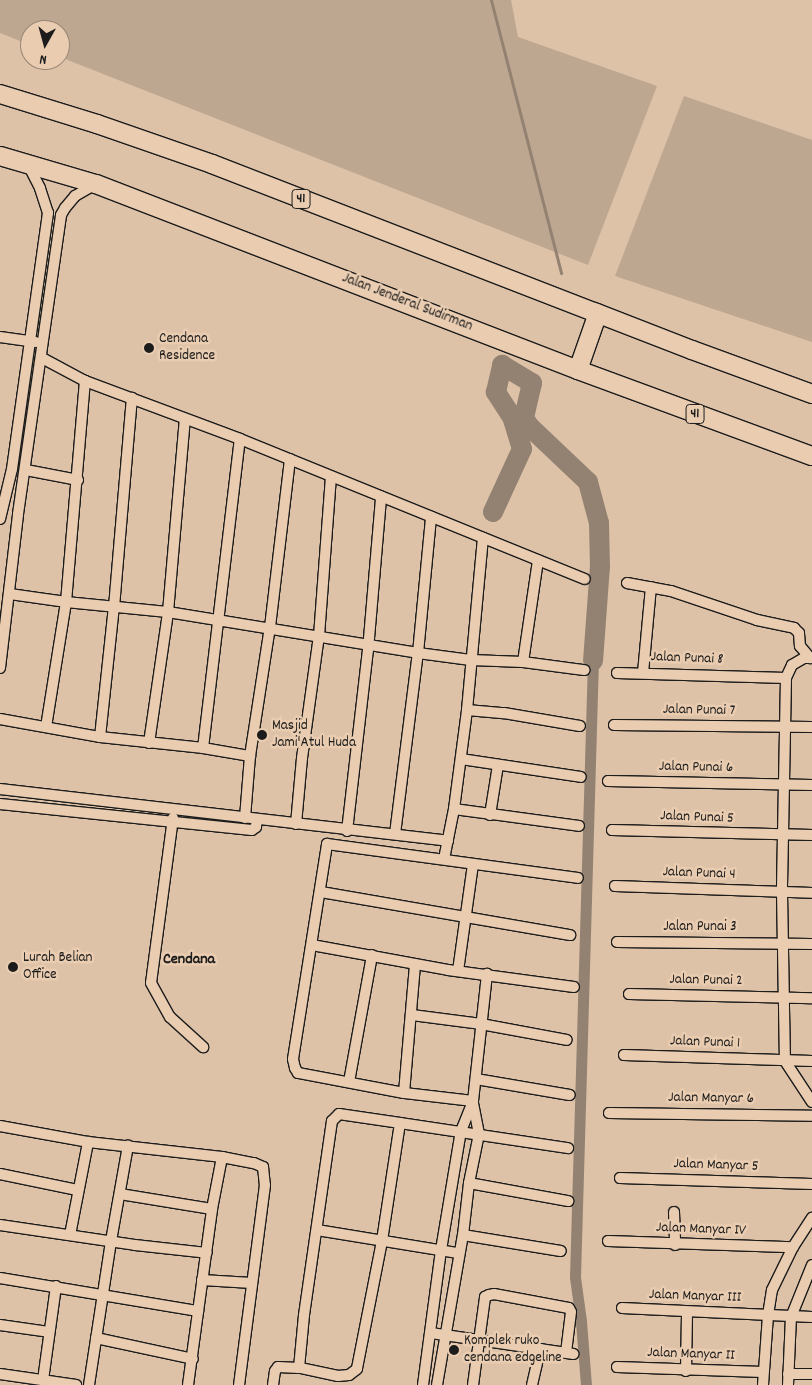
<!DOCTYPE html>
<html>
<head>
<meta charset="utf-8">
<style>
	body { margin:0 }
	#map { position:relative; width:812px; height:1385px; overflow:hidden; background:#dec2a8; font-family:Dekko,sans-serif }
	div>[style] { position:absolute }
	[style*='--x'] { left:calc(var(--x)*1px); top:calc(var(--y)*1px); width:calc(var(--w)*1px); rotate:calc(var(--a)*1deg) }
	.green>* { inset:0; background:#bda791 }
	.stream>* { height:3px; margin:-1.5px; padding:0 1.5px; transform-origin:1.5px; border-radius:1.5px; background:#938272 }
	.canal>* { height:11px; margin:-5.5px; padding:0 5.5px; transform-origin:5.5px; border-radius:5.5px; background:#938272 }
	.river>* { height:20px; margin:-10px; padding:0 10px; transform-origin:10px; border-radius:10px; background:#938272 }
	.roads { filter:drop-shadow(1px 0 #1c1c1c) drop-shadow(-1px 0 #1c1c1c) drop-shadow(0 1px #1c1c1c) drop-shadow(0 -1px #1c1c1c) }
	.street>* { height:10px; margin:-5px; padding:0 5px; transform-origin:5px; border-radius:5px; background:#eacdb1 }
	.highway>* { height:18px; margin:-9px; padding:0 9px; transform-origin:9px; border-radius:9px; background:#eacdb1 }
	.dots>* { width:14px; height:14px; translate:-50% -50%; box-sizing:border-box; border:2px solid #eacdb1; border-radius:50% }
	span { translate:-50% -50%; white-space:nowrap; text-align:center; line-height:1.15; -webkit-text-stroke:5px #eacdb1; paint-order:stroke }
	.shield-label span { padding:1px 4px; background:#eacdb1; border:1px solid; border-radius:4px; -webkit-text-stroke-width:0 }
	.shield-label { font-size:14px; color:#1c1c1c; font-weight:700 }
	.street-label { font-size:15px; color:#1c1c1c }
	.poi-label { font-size:15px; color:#1c1c1c }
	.left { translate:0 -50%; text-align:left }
	.neighbourhood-label { font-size:16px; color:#1c1c1c; font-weight:700 }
	.north { position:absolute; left:20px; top:20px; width:50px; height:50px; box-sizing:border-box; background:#eacdb1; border:1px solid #988675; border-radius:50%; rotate:187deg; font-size:14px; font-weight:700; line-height:20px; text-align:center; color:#1c1c1c }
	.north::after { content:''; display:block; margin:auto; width:18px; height:22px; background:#1c1c1c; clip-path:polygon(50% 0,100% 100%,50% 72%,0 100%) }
</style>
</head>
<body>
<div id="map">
	<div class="green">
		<i style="clip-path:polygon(0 0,511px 0,518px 37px,657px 86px,588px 265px,60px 57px,60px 30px,30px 30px,30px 45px,0 33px)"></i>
		<i style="clip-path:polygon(684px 96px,812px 140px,812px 342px,615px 276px)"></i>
	</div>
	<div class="stream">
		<i style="--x:491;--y:0;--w:282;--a:75.6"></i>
	</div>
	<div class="canal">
		<i style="--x:586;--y:1385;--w:64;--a:-94.5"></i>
		<i style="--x:581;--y:1321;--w:44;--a:-97.8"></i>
		<i style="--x:575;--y:1277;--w:616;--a:-88.33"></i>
	</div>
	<div class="river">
		<i style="--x:493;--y:512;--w:69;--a:-65.3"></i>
		<i style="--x:522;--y:449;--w:34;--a:-107"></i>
		<i style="--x:512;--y:417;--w:30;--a:-123"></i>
		<i style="--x:496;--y:392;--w:28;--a:-77"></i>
		<i style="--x:502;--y:365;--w:35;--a:31"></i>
		<i style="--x:532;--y:383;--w:36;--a:103"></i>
		<i style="--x:524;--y:418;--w:9;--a:58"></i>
		<i style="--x:529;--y:426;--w:81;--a:43.5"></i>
		<i style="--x:588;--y:482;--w:42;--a:75"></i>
		<i style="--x:599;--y:523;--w:43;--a:88.7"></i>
		<i style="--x:600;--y:566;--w:95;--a:94.2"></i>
	</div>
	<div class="roads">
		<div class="street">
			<i style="--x:0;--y:337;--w:36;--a:8"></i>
			<i style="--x:42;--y:358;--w:49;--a:28.1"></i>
			<i style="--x:85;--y:381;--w:165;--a:20.5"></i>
			<i style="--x:240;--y:439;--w:372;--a:22.1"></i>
			<i style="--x:26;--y:470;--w:53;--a:10.9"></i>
			<i style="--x:0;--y:519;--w:51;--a:-76.5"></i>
			<i style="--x:12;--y:469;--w:259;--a:-82"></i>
			<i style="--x:48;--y:213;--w:26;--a:-108"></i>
			<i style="--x:40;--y:188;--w:27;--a:-117"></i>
			<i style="--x:627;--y:583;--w:45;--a:10.3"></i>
			<i style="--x:671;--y:591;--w:91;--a:18.6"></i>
			<i style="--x:757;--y:620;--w:38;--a:12"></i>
			<i style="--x:794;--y:628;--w:7;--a:45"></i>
			<i style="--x:799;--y:633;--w:13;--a:86"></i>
			<i style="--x:800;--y:646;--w:16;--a:50"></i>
			<i style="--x:10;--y:594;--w:57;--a:8.1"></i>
			<i style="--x:66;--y:602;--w:102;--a:5.6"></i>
			<i style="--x:168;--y:612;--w:253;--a:9.3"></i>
			<i style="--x:418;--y:653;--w:53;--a:7.5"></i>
			<i style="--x:471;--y:660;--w:52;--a:2.2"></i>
			<i style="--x:523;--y:662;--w:62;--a:7.5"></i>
			<i style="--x:812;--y:658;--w:8;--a:180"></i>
			<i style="--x:804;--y:658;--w:14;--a:150"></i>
			<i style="--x:792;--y:665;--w:14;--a:115"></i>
			<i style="--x:786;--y:678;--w:214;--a:91.1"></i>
			<i style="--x:782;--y:892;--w:169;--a:89"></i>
			<i style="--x:785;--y:1061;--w:49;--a:56.6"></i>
			<i style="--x:523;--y:662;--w:103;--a:-81.6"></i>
			<i style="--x:0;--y:668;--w:155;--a:-83.3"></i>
			<i style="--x:18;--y:514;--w:302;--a:-81.8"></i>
			<i style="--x:61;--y:215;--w:8;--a:-60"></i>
			<i style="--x:65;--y:208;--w:16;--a:-50"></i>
			<i style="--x:75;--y:196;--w:24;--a:-30"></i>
			<i style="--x:617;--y:673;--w:169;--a:1.7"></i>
			<i style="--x:643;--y:673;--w:86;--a:-84.7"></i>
			<i style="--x:467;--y:710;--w:37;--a:5"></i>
			<i style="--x:504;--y:713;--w:77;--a:9.7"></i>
			<i style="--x:0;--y:719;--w:102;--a:10.2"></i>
			<i style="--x:100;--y:737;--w:104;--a:6.1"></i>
			<i style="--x:203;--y:748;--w:48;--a:9.7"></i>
			<i style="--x:614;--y:725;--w:198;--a:0.6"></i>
			<i style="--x:46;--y:727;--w:127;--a:-80.9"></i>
			<i style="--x:66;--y:602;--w:222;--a:-85.1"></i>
			<i style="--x:100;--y:737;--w:131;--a:-83.9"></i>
			<i style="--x:114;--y:607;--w:210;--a:-85.1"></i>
			<i style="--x:149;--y:743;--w:132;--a:-81.7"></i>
			<i style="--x:168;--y:612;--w:194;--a:-85"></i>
			<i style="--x:203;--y:748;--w:311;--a:-83.2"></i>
			<i style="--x:461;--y:759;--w:121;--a:8.5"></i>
			<i style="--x:608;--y:781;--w:204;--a:1.1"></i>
			<i style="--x:0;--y:789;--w:451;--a:6.6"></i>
			<i style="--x:0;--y:804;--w:253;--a:5.9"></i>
			<i style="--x:252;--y:830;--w:5;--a:-37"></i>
			<i style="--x:256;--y:827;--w:8;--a:-83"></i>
			<i style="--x:454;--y:809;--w:126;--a:7.7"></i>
			<i style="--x:490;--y:815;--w:51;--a:-80.9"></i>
			<i style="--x:173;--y:818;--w:166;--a:97.6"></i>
			<i style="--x:151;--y:983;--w:39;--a:61"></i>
			<i style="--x:170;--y:1017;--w:45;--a:42.3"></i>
			<i style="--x:245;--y:818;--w:62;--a:-85.4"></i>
			<i style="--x:250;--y:756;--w:131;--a:-81.2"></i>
			<i style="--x:270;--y:627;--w:169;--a:-83.2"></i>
			<i style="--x:296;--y:824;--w:66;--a:-84.8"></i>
			<i style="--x:302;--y:758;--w:123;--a:-82.1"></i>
			<i style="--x:319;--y:636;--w:159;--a:-85.7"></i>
			<i style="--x:612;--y:830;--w:200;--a:1.4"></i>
			<i style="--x:347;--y:831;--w:182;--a:-83.4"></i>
			<i style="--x:368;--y:650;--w:154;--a:-85.1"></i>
			<i style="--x:395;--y:834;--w:182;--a:-82.8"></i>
			<i style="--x:418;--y:653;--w:137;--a:-84.5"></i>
			<i style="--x:444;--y:859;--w:51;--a:-78.7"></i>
			<i style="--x:454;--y:809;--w:100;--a:-82.5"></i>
			<i style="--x:467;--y:710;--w:173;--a:-84.7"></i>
			<i style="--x:615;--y:886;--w:197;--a:2"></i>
			<i style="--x:321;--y:892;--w:253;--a:9.8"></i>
			<i style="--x:617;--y:942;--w:195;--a:0.6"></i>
			<i style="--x:312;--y:945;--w:138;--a:10.4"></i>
			<i style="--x:448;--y:970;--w:127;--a:7.7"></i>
			<i style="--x:458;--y:971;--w:108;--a:-82"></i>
			<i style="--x:629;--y:994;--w:183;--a:1.3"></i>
			<i style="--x:412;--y:1015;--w:70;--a:7.4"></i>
			<i style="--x:481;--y:1024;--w:87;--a:10.5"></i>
			<i style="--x:624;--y:1055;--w:188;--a:1.8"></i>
			<i style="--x:476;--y:1079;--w:95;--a:9.7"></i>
			<i style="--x:349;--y:1082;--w:129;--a:-79.7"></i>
			<i style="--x:404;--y:1093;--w:129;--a:-85.1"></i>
			<i style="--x:473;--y:1101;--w:69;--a:-173.4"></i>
			<i style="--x:404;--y:1093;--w:108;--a:-169.3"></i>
			<i style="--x:298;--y:1073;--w:6;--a:-121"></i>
			<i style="--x:295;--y:1068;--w:9;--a:-103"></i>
			<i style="--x:293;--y:1059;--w:218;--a:-81"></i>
			<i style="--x:327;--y:844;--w:253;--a:7.7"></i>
			<i style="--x:609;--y:1113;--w:203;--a:0.8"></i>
			<i style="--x:400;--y:1123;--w:170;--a:8.5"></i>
			<i style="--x:0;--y:1126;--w:89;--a:10.3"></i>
			<i style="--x:88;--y:1142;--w:135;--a:6.4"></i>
			<i style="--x:222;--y:1157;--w:33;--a:11"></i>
			<i style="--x:254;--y:1163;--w:10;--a:24"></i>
			<i style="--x:263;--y:1167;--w:18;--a:84"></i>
			<i style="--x:265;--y:1185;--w:202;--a:97.4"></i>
			<i style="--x:0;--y:1174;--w:79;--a:11.7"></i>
			<i style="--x:620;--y:1178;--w:192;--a:1.8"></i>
			<i style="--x:469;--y:1183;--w:101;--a:10.3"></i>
			<i style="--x:120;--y:1194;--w:93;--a:9.3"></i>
			<i style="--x:674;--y:1212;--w:33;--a:88"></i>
			<i style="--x:0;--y:1225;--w:136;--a:8.4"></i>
			<i style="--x:135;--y:1245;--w:72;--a:6.3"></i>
			<i style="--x:317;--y:1230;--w:143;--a:9.3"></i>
			<i style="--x:70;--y:1235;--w:95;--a:-79"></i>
			<i style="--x:463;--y:1235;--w:99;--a:9.3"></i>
			<i style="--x:608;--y:1241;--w:185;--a:1.9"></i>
			<i style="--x:0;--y:1278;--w:201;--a:9.5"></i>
			<i style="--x:202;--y:1280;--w:50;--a:3.4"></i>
			<i style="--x:622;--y:1308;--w:190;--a:2.7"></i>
			<i style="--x:0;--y:1325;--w:49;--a:8.1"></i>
			<i style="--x:431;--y:1333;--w:144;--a:8.4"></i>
			<i style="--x:96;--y:1338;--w:99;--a:12.2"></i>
			<i style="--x:617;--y:1367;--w:146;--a:2"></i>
			<i style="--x:686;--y:1371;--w:58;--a:-89"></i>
			<i style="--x:0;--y:1374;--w:77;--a:8.2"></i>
			<i style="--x:788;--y:1374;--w:24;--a:0"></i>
			<i style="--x:43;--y:1380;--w:95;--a:-82.1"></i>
			<i style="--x:89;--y:1385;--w:146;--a:-81.3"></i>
			<i style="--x:111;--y:1241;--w:97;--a:-79.9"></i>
			<i style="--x:188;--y:1385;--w:178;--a:-82.2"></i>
			<i style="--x:212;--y:1209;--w:53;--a:-79.1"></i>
			<i style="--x:273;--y:1385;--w:14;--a:-82"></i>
			<i style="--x:275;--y:1371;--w:5;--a:-53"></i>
			<i style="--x:278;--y:1367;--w:21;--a:3"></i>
			<i style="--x:299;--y:1368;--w:53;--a:-84.6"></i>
			<i style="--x:304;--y:1315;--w:196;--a:-81.8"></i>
			<i style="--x:332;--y:1121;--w:10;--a:-45"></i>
			<i style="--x:339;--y:1114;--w:62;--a:8.4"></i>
			<i style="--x:400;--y:1123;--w:119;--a:98.7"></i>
			<i style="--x:382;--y:1241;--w:130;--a:101.1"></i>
			<i style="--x:357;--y:1369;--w:10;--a:143"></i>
			<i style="--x:349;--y:1375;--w:11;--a:175"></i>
			<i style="--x:338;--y:1376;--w:40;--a:-168"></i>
			<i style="--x:423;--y:1385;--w:136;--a:-82.4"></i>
			<i style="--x:441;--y:1250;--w:121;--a:-80.5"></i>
			<i style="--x:461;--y:1131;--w:32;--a:-68"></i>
			<i style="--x:473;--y:1101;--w:128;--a:-83.7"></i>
			<i style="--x:437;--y:1385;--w:152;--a:-80.2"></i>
			<i style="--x:463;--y:1235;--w:52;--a:-83.4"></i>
			<i style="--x:469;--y:1183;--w:50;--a:-78.5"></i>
			<i style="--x:479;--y:1134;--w:33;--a:-101"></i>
			<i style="--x:473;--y:1385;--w:89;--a:-82.2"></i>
			<i style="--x:485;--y:1297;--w:4;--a:-27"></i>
			<i style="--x:489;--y:1295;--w:5;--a:-11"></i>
			<i style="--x:494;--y:1294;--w:76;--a:10.6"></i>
			<i style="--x:569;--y:1308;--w:4;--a:63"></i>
			<i style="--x:571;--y:1312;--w:41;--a:97"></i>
			<i style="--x:532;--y:1385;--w:37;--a:-77"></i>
			<i style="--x:763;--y:1385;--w:70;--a:-85.9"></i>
			<i style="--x:768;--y:1315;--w:25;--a:-81"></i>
			<i style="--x:772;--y:1290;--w:48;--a:-64"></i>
			<i style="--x:793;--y:1247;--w:35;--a:-57"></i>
			<i style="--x:788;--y:1385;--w:68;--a:-87.5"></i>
			<i style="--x:791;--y:1317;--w:56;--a:-68"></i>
		</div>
		<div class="highway">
			<i style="--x:0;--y:94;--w:102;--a:17.2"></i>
			<i style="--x:97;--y:124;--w:122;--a:19.2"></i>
			<i style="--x:212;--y:164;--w:515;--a:21.18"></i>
			<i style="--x:692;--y:350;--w:128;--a:20.1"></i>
			<i style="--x:0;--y:156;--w:100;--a:16.3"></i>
			<i style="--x:96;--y:184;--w:517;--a:21.1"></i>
			<i style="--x:578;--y:370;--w:249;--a:20.2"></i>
			<i style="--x:578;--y:370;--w:60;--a:-70.7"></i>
		</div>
	</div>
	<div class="dots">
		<i style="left:149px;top:348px;background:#1c1c1c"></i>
		<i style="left:262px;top:735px;background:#1c1c1c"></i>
		<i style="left:13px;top:967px;background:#1c1c1c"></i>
		<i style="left:454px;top:1350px;background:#1c1c1c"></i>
	</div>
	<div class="shield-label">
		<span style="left:301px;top:199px">41</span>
		<span style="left:695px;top:414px">41</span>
	</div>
	<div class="street-label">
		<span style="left:407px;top:303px;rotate:21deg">Jalan Jenderal Sudirman</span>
		<span style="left:687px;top:659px;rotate:2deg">Jalan Punai 8</span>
		<span style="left:699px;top:711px;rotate:1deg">Jalan Punai 7</span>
		<span style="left:696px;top:768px;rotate:1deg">Jalan Punai 6</span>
		<span style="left:697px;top:818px;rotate:2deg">Jalan Punai 5</span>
		<span style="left:699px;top:874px;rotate:2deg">Jalan Punai 4</span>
		<span style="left:700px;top:928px">Jalan Punai 3</span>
		<span style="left:706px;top:981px;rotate:1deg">Jalan Punai 2</span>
		<span style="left:705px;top:1043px;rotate:2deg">Jalan Punai 1</span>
		<span style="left:711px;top:1099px;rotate:1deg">Jalan Manyar 6</span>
		<span style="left:716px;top:1166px;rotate:2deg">Jalan Manyar 5</span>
		<span style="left:701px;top:1230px;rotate:2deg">Jalan Manyar IV</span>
		<span style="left:695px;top:1297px;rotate:2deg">Jalan Manyar III</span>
		<span style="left:691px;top:1355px;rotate:2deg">Jalan Manyar II</span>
	</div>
	<div class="poi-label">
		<span class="left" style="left:159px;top:348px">Cendana<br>Residence</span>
		<span class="left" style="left:272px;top:735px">Masjid<br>Jami'Atul Huda</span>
		<span class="left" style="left:23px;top:967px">Lurah Belian<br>Office</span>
		<span class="left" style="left:464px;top:1350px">Komplek ruko<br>cendana edgeline</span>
	</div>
	<div class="neighbourhood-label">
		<span style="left:189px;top:960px">Cendana</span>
	</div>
	<div class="north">N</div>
</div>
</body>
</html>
